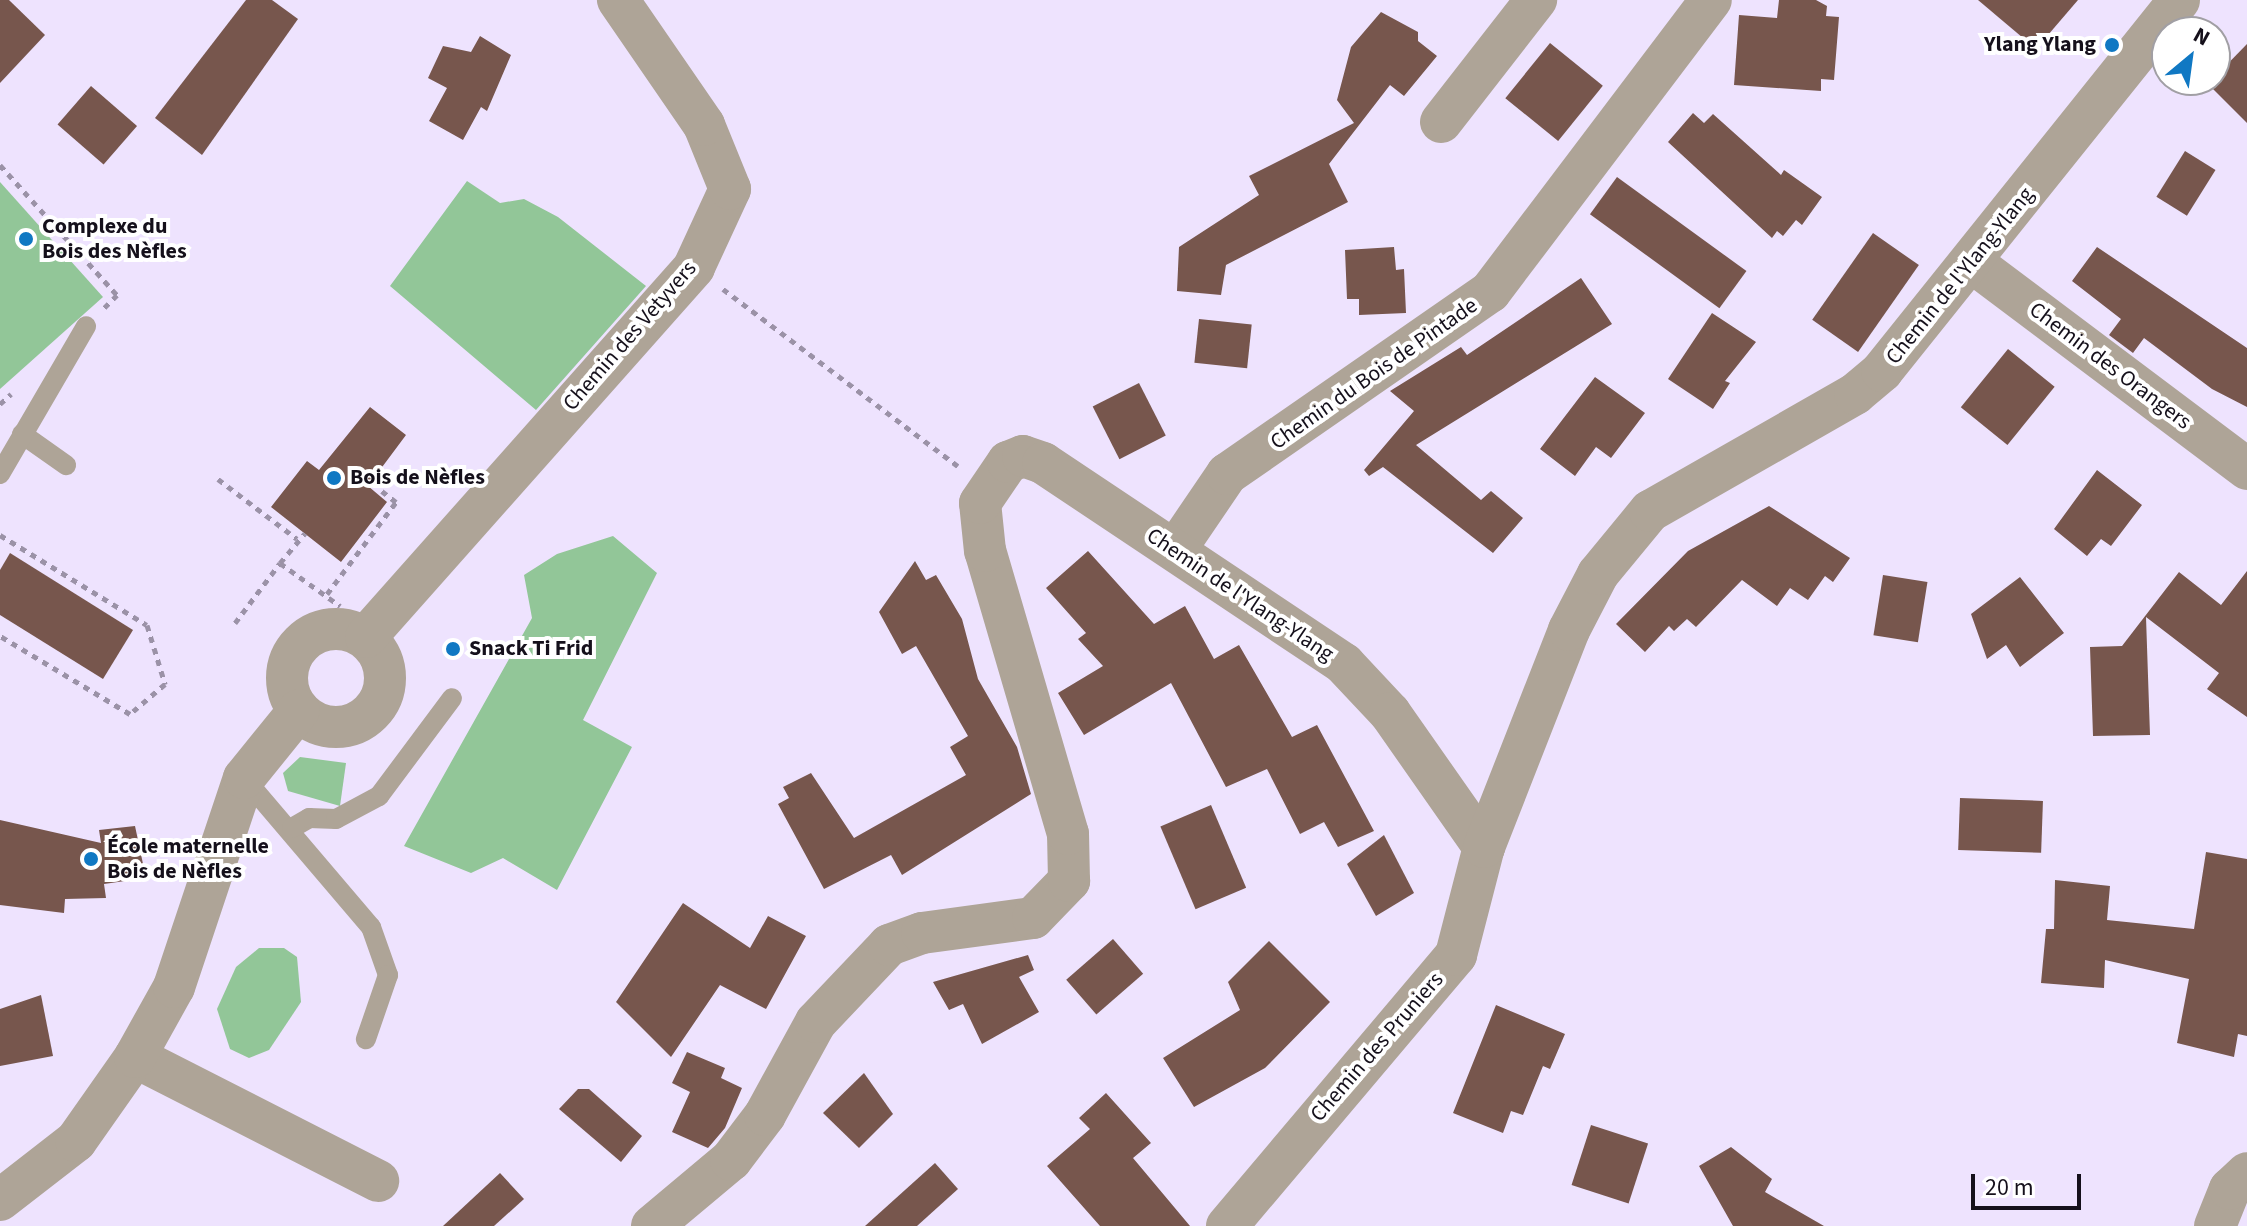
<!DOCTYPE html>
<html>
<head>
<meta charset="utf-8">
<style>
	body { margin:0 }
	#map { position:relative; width:2247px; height:1226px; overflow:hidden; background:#eee3fe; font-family:"Source Sans 3",sans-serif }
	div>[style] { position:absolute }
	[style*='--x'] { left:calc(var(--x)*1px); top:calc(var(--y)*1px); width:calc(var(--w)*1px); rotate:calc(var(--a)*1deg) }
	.green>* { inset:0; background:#92c698 }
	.building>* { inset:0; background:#77564d; transform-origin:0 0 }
	.path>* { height:5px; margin-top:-2.5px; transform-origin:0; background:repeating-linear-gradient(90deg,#9b92a7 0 6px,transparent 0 12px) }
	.service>* { height:20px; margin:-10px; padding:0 10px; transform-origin:10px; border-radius:10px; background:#aea497 }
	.minor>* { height:42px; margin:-21px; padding:0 21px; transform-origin:21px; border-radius:21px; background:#aea497 }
	.minor>.ring { margin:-21px; padding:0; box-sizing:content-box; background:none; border:42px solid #aea497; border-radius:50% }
	.dots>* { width:22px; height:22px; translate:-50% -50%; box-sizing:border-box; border:4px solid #fff; border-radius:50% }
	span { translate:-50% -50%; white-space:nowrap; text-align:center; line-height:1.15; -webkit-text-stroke:8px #fff; paint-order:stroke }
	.poi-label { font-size:22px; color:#15101b; font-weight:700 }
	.right { translate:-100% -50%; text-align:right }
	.left { translate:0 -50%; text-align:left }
	.street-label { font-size:22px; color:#15101b }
	.north { position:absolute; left:2151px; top:16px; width:80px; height:80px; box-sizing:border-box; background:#fff; border:2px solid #a19fa4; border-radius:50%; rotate:29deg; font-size:22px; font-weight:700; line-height:32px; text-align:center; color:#15101b }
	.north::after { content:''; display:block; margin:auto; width:28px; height:36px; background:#1078c3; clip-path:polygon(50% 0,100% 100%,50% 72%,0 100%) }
	.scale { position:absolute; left:1971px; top:1174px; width:110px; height:36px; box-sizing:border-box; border:4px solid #15101b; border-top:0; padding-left:10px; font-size:24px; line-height:28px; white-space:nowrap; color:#15101b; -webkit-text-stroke:6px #fff; paint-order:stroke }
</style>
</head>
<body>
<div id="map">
	<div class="green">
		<i style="clip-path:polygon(467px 181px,500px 203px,524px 199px,558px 217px,646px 286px,536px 410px,390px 286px)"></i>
		<i style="clip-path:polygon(0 182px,103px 297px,0 389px)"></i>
		<i style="clip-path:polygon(613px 536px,657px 573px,583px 720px,632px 747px,557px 890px,503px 858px,471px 873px,404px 846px,532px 618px,524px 575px,557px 554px)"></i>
		<i style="clip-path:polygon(300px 757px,346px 763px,340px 806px,288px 791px,283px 773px)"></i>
		<i style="clip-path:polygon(259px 948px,284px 948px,297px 957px,301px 1002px,269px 1050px,249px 1058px,230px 1049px,217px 1009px,236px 967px)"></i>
	</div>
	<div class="building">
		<i style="clip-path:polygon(0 0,9px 0,45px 35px,0 83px)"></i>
		<i style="clip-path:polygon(246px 0,272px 0,298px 19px,202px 155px,155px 118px)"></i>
		<i style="clip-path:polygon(1779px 0,1816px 0,1827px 6px,1826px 16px,1839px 17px,1834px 80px,1821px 79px,1821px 91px,1734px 85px,1739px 15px,1777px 18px)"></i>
		<i style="clip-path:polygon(1978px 0,2078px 0,2036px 49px)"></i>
		<i style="clip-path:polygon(1381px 12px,1418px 32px,1418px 41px,1437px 56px,1404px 96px,1390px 85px,1329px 164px,1348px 202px,1226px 265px,1221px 295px,1177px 291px,1179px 247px,1259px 195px,1249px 176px,1354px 123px,1337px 100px,1351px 47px)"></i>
		<i style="clip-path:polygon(480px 36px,511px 55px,487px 111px,481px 107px,463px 140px,429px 121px,447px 88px,428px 78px,443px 46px,471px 52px)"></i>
		<i style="left:1550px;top:43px;width:68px;height:71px;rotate:39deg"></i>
		<i style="clip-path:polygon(2247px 44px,2247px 123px,2208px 84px)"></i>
		<i style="left:91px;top:86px;width:61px;height:51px;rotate:41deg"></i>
		<i style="clip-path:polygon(1693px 113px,1704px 123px,1713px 114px,1781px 175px,1784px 170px,1822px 197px,1802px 225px,1796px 220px,1783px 236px,1777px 231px,1772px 238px,1668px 142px)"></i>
		<i style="left:2185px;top:151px;width:36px;height:54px;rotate:32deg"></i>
		<i style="left:1617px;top:177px;width:160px;height:46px;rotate:36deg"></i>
		<i style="left:1873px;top:233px;width:56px;height:106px;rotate:35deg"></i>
		<i style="clip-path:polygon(1394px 247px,1396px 270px,1404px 269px,1406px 313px,1359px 315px,1359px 299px,1347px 299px,1345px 250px)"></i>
		<i style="clip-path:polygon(2097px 247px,2247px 348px,2247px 407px,2212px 389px,2144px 338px,2133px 353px,2109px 335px,2121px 319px,2072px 281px)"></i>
		<i style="clip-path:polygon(1581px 278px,1612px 324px,1416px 445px,1481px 500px,1491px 491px,1523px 518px,1493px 553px,1383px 467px,1369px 476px,1364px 470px,1414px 411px,1390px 391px,1461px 347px,1467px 355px)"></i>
		<i style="clip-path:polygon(1712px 313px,1756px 342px,1725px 381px,1730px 383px,1713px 409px,1668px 379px)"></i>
		<i style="left:1199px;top:319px;width:53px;height:44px;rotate:6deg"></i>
		<i style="left:2008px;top:349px;width:60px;height:75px;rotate:39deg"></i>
		<i style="clip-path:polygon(1595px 377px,1645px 413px,1611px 458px,1596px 447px,1575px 476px,1540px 449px)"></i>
		<i style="left:1139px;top:383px;width:59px;height:52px;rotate:63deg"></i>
		<i style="clip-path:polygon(370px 407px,406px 435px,368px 486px,387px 502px,341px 562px,271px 507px,307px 461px,319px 470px)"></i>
		<i style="clip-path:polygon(2097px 470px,2142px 505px,2111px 546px,2101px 539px,2087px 556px,2054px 529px)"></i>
		<i style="clip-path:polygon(1769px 506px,1850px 558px,1833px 582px,1825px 576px,1808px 600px,1790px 588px,1777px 606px,1742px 580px,1696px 627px,1687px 619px,1674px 631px,1669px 626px,1645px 652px,1616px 624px,1688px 551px)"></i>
		<i style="clip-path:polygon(1088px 551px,1154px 624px,1185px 606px,1214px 659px,1239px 645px,1292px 737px,1317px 725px,1374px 831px,1338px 847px,1324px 822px,1300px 834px,1267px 769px,1226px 787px,1171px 683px,1084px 735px,1058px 693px,1103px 666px,1078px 639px,1086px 633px,1046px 588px)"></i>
		<i style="clip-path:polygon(10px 553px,133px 630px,103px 679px,0 615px,0 570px)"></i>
		<i style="clip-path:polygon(915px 561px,926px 580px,936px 575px,962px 619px,978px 679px,1017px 747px,1031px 794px,902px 875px,891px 855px,824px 889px,778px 804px,789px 798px,783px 787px,811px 773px,854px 838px,966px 775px,950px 747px,968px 736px,916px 646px,902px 654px,879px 612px)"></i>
		<i style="clip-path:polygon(2247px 571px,2247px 717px,2207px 689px,2219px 673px,2146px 617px,2150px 735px,2093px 736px,2090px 647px,2122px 646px,2179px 572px,2221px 605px)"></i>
		<i style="left:1883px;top:575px;width:45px;height:61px;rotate:9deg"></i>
		<i style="clip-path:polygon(2020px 577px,2064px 633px,2020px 667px,2006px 645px,1987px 659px,1971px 614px)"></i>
		<i style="left:1960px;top:798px;width:83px;height:52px;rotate:2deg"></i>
		<i style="left:1211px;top:805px;width:90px;height:55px;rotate:67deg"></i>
		<i style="clip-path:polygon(0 820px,101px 843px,99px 830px,135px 826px,146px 878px,104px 884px,106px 898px,65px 899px,64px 913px,0 905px)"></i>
		<i style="clip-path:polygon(1384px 835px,1414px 893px,1376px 916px,1347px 864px)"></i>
		<i style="clip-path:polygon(2206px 852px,2247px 859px,2247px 1036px,2238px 1034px,2234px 1057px,2177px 1043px,2189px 979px,2105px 960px,2104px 988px,2041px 983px,2046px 929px,2054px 929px,2055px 880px,2110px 886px,2107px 920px,2194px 929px)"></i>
		<i style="clip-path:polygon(683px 903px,750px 948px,768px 916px,806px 936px,766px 1009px,720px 985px,671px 1057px,616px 1002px)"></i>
		<i style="left:1113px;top:939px;width:46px;height:62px;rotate:49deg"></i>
		<i style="clip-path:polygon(1269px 941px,1330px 1002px,1265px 1068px,1194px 1107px,1163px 1058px,1240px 1010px,1228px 982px)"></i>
		<i style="clip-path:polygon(1028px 955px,1034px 970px,1019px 977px,1039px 1012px,982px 1044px,963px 1004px,949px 1010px,933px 982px)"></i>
		<i style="clip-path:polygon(41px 995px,53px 1056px,0 1066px,0 1009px)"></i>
		<i style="clip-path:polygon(1496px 1005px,1565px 1034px,1550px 1069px,1543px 1066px,1523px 1115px,1511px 1111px,1503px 1133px,1453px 1113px)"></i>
		<i style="clip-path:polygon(687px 1052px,725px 1068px,721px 1078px,742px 1088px,725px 1128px,708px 1148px,672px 1132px,690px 1092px,672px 1083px)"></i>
		<i style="clip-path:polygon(864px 1073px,893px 1114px,859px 1148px,823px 1113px)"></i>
		<i style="clip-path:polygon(578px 1089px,589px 1089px,642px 1136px,621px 1162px,559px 1109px)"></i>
		<i style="clip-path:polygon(1106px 1093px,1151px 1143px,1133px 1158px,1190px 1226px,1100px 1226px,1047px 1166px,1090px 1129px,1079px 1118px)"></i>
		<i style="left:1591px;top:1125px;width:60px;height:63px;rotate:18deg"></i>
		<i style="clip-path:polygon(1731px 1147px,1772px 1179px,1765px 1192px,1824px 1226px,1733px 1226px,1699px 1166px)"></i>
		<i style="clip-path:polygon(935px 1163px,958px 1189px,917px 1226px,865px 1226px)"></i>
		<i style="clip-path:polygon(500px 1173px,524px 1199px,494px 1226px,443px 1226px)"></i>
	</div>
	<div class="path">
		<i style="--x:0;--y:165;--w:175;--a:48"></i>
		<i style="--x:117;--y:295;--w:18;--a:135"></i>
		<i style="--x:723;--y:289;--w:294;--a:37"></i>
		<i style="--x:0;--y:404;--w:15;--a:-42"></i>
		<i style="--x:218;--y:479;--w:99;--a:37.2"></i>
		<i style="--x:0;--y:535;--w:172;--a:31.5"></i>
		<i style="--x:147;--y:625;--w:62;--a:73"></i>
		<i style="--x:165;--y:684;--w:46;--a:139.4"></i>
		<i style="--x:130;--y:714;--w:152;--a:-149"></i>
		<i style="--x:280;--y:563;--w:39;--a:-50"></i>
		<i style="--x:327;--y:594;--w:115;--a:-53.1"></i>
		<i style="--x:396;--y:502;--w:18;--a:-142"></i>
		<i style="--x:235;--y:623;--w:75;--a:-53.1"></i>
		<i style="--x:280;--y:563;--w:74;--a:35.6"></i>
	</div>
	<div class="service">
		<i style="--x:22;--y:434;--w:54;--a:35.2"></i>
		<i style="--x:0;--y:474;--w:171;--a:-59.8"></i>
		<i style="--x:244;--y:778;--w:196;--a:49.6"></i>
		<i style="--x:371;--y:927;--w:51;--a:70.5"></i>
		<i style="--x:388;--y:975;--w:68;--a:109"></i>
		<i style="--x:292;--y:828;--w:20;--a:-30"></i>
		<i style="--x:309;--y:818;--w:27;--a:2"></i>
		<i style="--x:336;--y:819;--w:49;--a:-28.1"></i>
		<i style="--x:379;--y:796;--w:122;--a:-53.3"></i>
	</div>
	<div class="minor">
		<i style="--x:1441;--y:122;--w:155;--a:-52.1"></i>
		<i style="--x:1973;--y:263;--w:343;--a:36.9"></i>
		<i style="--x:1176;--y:549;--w:91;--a:-55.8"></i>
		<i style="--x:1227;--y:474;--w:320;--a:-34.7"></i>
		<i style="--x:1490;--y:292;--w:366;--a:-52.9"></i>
		<i class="ring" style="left:287px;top:629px;width:56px;height:56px"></i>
		<i style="--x:366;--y:637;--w:494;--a:-48.4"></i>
		<i style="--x:694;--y:267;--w:86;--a:-65.2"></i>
		<i style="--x:730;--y:189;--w:69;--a:-112.1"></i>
		<i style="--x:704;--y:125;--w:152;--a:-124.5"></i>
		<i style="--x:135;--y:1057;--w:273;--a:27"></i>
		<i style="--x:0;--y:1200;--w:96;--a:-37.8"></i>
		<i style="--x:76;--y:1141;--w:103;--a:-54.9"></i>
		<i style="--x:135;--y:1057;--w:80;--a:-60.9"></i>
		<i style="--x:174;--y:987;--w:220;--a:-71.5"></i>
		<i style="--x:244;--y:778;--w:87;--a:-51"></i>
		<i style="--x:652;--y:1226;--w:103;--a:-39.9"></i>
		<i style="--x:731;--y:1160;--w:56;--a:-52.9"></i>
		<i style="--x:765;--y:1115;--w:106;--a:-61.3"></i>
		<i style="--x:816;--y:1022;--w:106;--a:-46.5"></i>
		<i style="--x:889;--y:945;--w:35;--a:-20"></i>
		<i style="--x:922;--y:933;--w:112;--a:-7.7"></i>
		<i style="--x:1033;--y:918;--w:52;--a:-45.8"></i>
		<i style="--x:1069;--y:881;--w:47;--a:-91.2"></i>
		<i style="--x:1068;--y:834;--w:295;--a:-106.3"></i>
		<i style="--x:985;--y:551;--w:48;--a:-95.9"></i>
		<i style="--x:980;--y:503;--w:50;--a:-55.7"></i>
		<i style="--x:1008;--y:462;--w:16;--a:-22"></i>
		<i style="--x:1023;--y:456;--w:21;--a:19"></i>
		<i style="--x:1043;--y:463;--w:362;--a:33.7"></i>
		<i style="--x:1344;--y:664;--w:67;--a:46.8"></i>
		<i style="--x:1390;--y:713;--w:164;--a:55"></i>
		<i style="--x:1227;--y:1226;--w:355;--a:-49.8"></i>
		<i style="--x:1456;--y:955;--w:112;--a:-75.5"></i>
		<i style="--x:1484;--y:847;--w:233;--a:-68.6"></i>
		<i style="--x:1569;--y:630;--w:63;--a:-62.6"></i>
		<i style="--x:1598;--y:574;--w:82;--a:-50.5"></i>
		<i style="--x:1650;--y:511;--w:236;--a:-29.7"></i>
		<i style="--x:1855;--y:394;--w:35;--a:-40"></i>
		<i style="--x:1882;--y:371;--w:475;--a:-51.3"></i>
		<i style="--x:2215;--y:1226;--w:40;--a:-68"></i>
		<i style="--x:2230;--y:1189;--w:23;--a:-43"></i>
	</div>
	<div class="dots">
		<i style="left:2112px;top:45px;background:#1078c3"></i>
		<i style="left:26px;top:239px;background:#1078c3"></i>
		<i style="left:334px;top:478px;background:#1078c3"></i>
		<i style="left:453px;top:649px;background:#1078c3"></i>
		<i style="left:91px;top:859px;background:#1078c3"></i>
	</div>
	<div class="poi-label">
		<span class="right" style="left:2096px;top:45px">Ylang Ylang</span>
		<span class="left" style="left:42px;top:239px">Complexe du<br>Bois des Nèfles</span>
		<span class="left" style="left:350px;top:478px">Bois de Nèfles</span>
		<span class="left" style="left:469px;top:649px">Snack Ti Frid</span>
		<span class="left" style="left:107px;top:859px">École maternelle<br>Bois de Nèfles</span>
	</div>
	<div class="street-label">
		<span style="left:1960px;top:276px;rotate:-51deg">Chemin de l'Ylang-Ylang</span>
		<span style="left:630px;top:336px;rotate:-49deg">Chemin des Vetyvers</span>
		<span style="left:2110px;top:366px;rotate:37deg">Chemin des Orangers</span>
		<span style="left:1374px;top:374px;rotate:-35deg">Chemin du Bois de Pintade</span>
		<span style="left:1240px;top:595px;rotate:34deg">Chemin de l'Ylang-Ylang</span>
		<span style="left:1377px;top:1047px;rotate:-49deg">Chemin des Pruniers</span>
	</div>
	<div class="north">N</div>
	<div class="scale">20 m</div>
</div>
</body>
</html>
